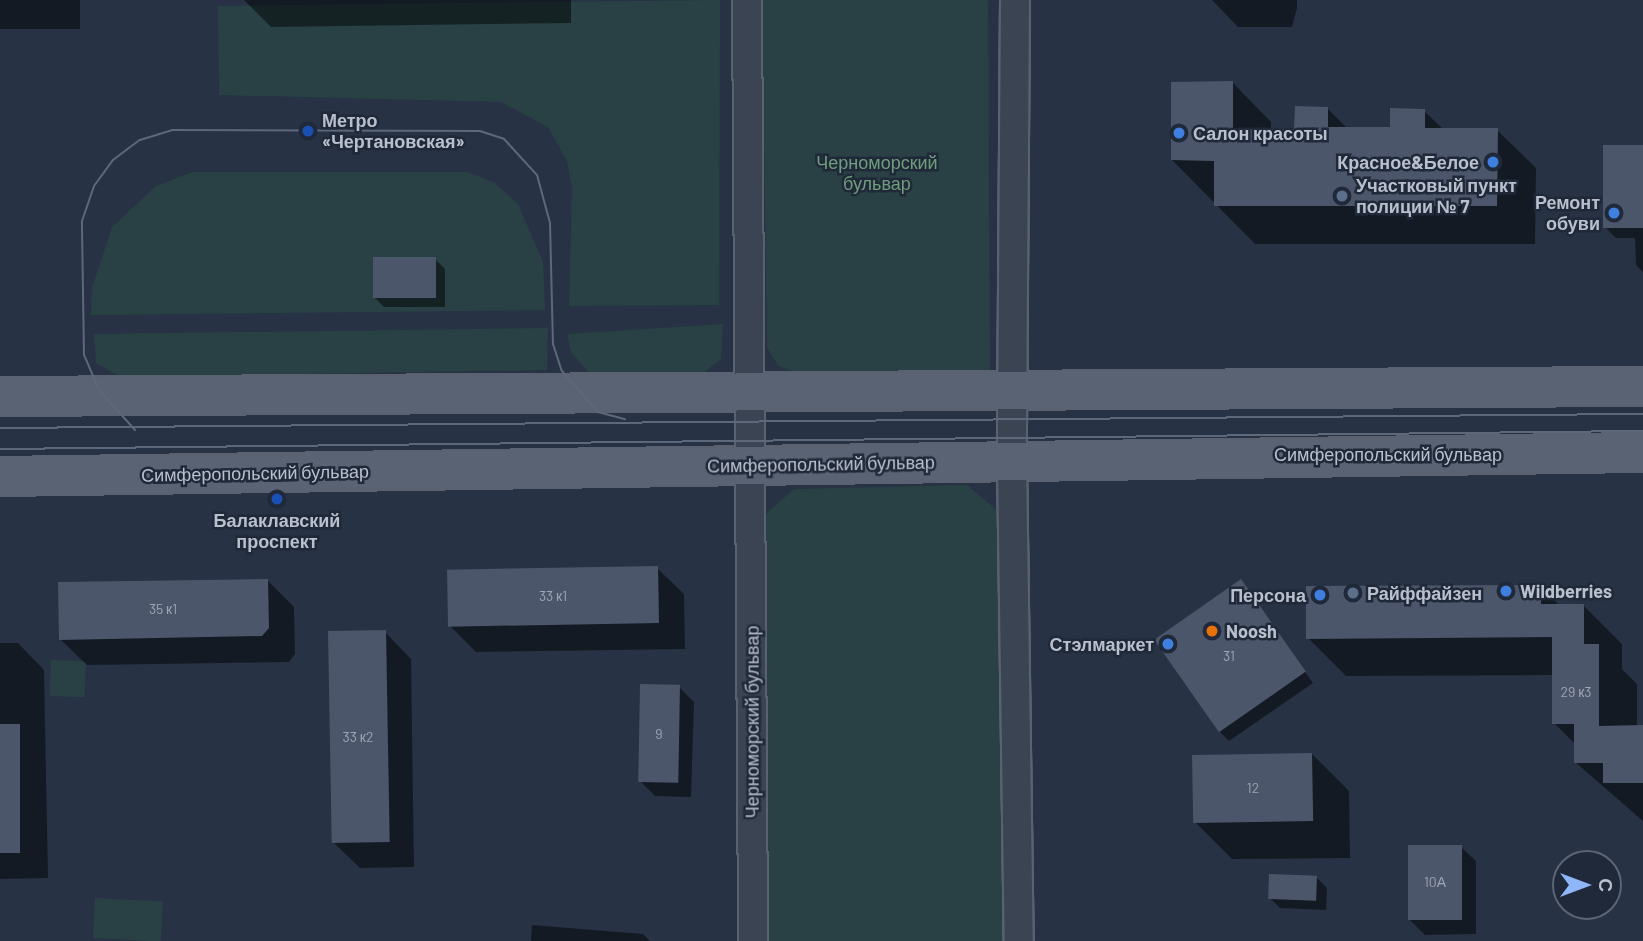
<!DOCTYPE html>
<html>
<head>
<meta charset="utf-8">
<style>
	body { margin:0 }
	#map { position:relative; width:1643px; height:941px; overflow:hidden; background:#273244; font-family:Barlow,sans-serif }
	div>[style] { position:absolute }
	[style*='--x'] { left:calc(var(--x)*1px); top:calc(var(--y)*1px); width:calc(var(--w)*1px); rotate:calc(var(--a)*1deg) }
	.green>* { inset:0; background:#294145; transform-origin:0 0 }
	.shadow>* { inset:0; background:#0007; transform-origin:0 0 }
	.building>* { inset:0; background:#4b566a; transform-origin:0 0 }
	.roads { filter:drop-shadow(2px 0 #5a6271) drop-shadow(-2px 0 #5a6271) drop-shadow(0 2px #5a6271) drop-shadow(0 -2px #5a6271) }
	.minor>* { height:28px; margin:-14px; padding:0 14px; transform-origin:14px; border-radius:14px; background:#3b4453 }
	.major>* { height:37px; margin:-18.5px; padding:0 18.5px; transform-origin:18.5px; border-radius:18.5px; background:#596373 }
	.tram>* { height:2px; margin:-1px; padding:0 1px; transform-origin:1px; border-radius:1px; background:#5d687a }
	.dots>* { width:19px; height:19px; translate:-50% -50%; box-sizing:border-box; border:4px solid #202939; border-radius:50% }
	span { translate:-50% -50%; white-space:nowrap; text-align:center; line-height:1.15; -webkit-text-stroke:5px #202939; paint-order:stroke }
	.number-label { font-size:14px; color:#9ea6b4 }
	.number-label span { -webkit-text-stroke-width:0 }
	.poi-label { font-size:18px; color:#b9c0cd; font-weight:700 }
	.left { translate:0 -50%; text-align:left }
	.right { translate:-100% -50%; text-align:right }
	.park-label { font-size:18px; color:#6f9e7c }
	.street-label { font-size:18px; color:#b9c0cd }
	.north { position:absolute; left:1552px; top:850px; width:70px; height:70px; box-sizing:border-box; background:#202939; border:2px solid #5d6574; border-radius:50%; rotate:90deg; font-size:19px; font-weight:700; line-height:28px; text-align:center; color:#b9c0cd }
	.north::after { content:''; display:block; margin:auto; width:24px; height:32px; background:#90b6fa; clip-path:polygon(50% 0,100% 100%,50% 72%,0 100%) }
</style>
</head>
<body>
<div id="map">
	<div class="green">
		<i style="clip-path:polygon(720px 0,719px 305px,569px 306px,572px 188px,567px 161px,548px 127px,501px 102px,219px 95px,218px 6px)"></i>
		<i style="clip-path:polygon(762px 0,988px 0,990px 376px,806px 376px,778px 366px,767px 347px)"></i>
		<i style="clip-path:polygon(evenodd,193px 172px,468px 172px,495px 183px,518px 204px,543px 262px,545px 310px,91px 315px,92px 288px,112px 227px,156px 186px,193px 172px,373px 257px,436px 257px,436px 298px,373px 298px,373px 257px)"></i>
		<i style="clip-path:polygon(723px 324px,721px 359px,702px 374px,591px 375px,571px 352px,567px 334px)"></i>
		<i style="clip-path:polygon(548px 328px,547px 370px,121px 377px,96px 363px,94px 334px)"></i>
		<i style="clip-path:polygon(967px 485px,999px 512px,1003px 941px,762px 941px,758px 521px,794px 489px)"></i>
		<i style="left:51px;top:660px;width:35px;height:36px;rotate:2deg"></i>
		<i style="left:95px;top:898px;width:68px;height:40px;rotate:3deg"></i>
	</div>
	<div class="shadow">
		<i style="left:0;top:0;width:80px;height:29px"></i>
		<i style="clip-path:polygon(244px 0,571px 0,571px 23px,271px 27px)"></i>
		<i style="clip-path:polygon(1212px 0,1297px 0,1297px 8px,1292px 27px,1238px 27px)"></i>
		<i style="clip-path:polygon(1233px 83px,1271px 122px,1271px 131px,1296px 131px,1327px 108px,1348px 129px,1391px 129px,1424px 111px,1444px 130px,1497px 130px,1536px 168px,1535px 244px,1255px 244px,1172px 160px)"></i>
		<i style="clip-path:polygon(1643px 147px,1643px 272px,1636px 265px,1635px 238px,1616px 238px,1606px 228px)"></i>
		<i style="clip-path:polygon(435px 259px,445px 269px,445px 307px,384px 307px,374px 297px)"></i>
		<i style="clip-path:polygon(657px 568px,684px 594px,685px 649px,476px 652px,450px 626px)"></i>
		<i style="clip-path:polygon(268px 581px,294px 607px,295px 654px,289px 662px,87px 665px,60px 639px)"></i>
		<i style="clip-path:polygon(1240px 582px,1313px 683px,1229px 741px,1219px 731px)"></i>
		<i style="clip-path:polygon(1541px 587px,1560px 606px,1583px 605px,1622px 644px,1622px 669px,1637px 684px,1637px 727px,1643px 727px,1643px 821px,1575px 762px,1575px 744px,1554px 723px,1554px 675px,1346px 676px,1308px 638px)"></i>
		<i style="clip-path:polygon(385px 632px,411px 659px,414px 867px,360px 868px,333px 842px)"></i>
		<i style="clip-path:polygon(0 643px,18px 643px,44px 670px,48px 878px,0 879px)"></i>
		<i style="clip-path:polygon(679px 687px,694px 702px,691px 797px,655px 796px,640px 781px)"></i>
		<i style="clip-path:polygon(1312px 754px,1349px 791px,1350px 858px,1232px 859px,1195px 822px)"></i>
		<i style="clip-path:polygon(1461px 847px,1476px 861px,1476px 934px,1425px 935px,1410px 920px)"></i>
		<i style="clip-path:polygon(1317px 878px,1327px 888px,1326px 910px,1280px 908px,1270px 898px)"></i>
		<i style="clip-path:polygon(532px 925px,643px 934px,650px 941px,531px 941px)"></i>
	</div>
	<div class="building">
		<i style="clip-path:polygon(1233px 81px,1233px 129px,1294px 129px,1295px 106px,1328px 107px,1328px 127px,1390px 127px,1390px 108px,1425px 109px,1425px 128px,1498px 128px,1497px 206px,1214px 206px,1214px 161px,1171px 160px,1171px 82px)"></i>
		<i style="left:1643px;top:145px;width:83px;height:40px;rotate:90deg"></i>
		<i style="left:373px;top:257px;width:63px;height:41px"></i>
		<i style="left:658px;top:566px;width:57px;height:211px;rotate:89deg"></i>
		<i style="clip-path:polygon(268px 579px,269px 628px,262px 636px,59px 640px,58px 582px)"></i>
		<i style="left:1241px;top:579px;width:113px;height:106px;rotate:55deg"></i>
		<i style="clip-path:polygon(1541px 585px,1541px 604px,1584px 604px,1584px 644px,1599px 644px,1599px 726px,1643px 725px,1643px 783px,1603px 783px,1603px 763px,1574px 763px,1574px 724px,1552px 724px,1552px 637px,1306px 639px,1306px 586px)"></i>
		<i style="left:386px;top:630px;width:212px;height:58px;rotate:89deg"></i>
		<i style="left:640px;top:684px;width:40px;height:98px;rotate:1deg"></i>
		<i style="left:0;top:724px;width:20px;height:129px"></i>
		<i style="left:1312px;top:753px;width:68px;height:120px;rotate:89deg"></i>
		<i style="left:1408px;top:845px;width:54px;height:75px"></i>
		<i style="left:1269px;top:874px;width:48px;height:25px;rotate:2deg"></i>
	</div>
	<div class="roads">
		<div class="minor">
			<i style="--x:747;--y:0;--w:941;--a:89.63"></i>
			<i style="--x:1015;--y:0;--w:460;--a:90.4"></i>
			<i style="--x:1012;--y:460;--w:481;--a:89.2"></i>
		</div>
		<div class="major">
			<i style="--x:0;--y:396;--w:1643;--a:-0.35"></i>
			<i style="--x:0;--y:476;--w:1643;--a:-0.84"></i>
		</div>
	</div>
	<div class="tram">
		<i style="--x:0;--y:428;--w:1643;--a:-0.49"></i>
		<i style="--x:135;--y:430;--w:54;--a:-132"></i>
		<i style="--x:99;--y:390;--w:38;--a:-113"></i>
		<i style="--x:84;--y:355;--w:134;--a:-90.9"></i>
		<i style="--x:82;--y:221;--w:37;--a:-71"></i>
		<i style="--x:94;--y:186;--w:32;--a:-54"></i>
		<i style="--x:113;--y:160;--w:34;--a:-37"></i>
		<i style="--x:140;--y:140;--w:34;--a:-17"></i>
		<i style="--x:172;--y:130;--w:308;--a:0.2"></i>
		<i style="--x:480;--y:131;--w:25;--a:18"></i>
		<i style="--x:504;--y:139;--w:49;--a:47.5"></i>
		<i style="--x:537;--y:175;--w:50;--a:74.8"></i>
		<i style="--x:550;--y:223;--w:121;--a:88.6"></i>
		<i style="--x:553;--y:344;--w:28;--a:72"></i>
		<i style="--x:562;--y:371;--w:55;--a:48.7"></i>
		<i style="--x:598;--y:412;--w:28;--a:15"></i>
		<i style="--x:0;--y:449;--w:1643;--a:-0.63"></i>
	</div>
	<div class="dots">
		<i style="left:308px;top:131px;background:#1a4fb4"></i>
		<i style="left:1179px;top:133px;background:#3f7fe0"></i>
		<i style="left:1493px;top:162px;background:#3f7fe0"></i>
		<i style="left:1342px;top:196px;background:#5c6f8a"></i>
		<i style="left:1614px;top:213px;background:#3f7fe0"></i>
		<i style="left:277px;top:499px;background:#1a4fb4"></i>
		<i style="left:1506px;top:591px;background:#3f7fe0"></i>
		<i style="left:1353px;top:593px;background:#5c6f8a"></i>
		<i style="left:1320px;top:595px;background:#3f7fe0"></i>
		<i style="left:1212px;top:631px;background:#e8710a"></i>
		<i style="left:1168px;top:644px;background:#3f7fe0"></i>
	</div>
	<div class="number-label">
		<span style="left:553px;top:596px">33 к1</span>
		<span style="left:163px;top:609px">35 к1</span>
		<span style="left:1229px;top:656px">31</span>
		<span style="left:1576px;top:692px">29 к3</span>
		<span style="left:659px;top:734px">9</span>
		<span style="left:358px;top:737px">33 к2</span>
		<span style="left:1253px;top:788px">12</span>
		<span style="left:1435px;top:882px">10А</span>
	</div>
	<div class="poi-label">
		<span class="left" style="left:322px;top:131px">Метро<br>«Чертановская»</span>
		<span class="left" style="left:1193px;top:133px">Салон красоты</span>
		<span class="right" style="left:1479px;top:162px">Красное&amp;Белое</span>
		<span class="left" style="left:1356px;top:196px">Участковый пункт<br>полиции № 7</span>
		<span class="right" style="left:1600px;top:213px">Ремонт<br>обуви</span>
		<span style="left:277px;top:531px">Балаклавский<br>проспект</span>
		<span class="left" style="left:1520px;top:591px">Wildberries</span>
		<span class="left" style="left:1367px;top:593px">Райффайзен</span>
		<span class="right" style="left:1306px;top:595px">Персона</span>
		<span class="left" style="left:1226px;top:631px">Noosh</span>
		<span class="right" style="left:1154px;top:644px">Стэлмаркет</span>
	</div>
	<div class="park-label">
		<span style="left:877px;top:173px">Черноморский<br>бульвар</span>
	</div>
	<div class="street-label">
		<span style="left:1388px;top:454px">Симферопольский бульвар</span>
		<span style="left:821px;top:464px;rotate:-1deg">Симферопольский бульвар</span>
		<span style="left:255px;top:473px;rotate:-1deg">Симферопольский бульвар</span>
		<span style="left:752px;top:722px;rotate:-90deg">Черноморский бульвар</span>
	</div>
	<div class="north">С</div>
</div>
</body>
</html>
